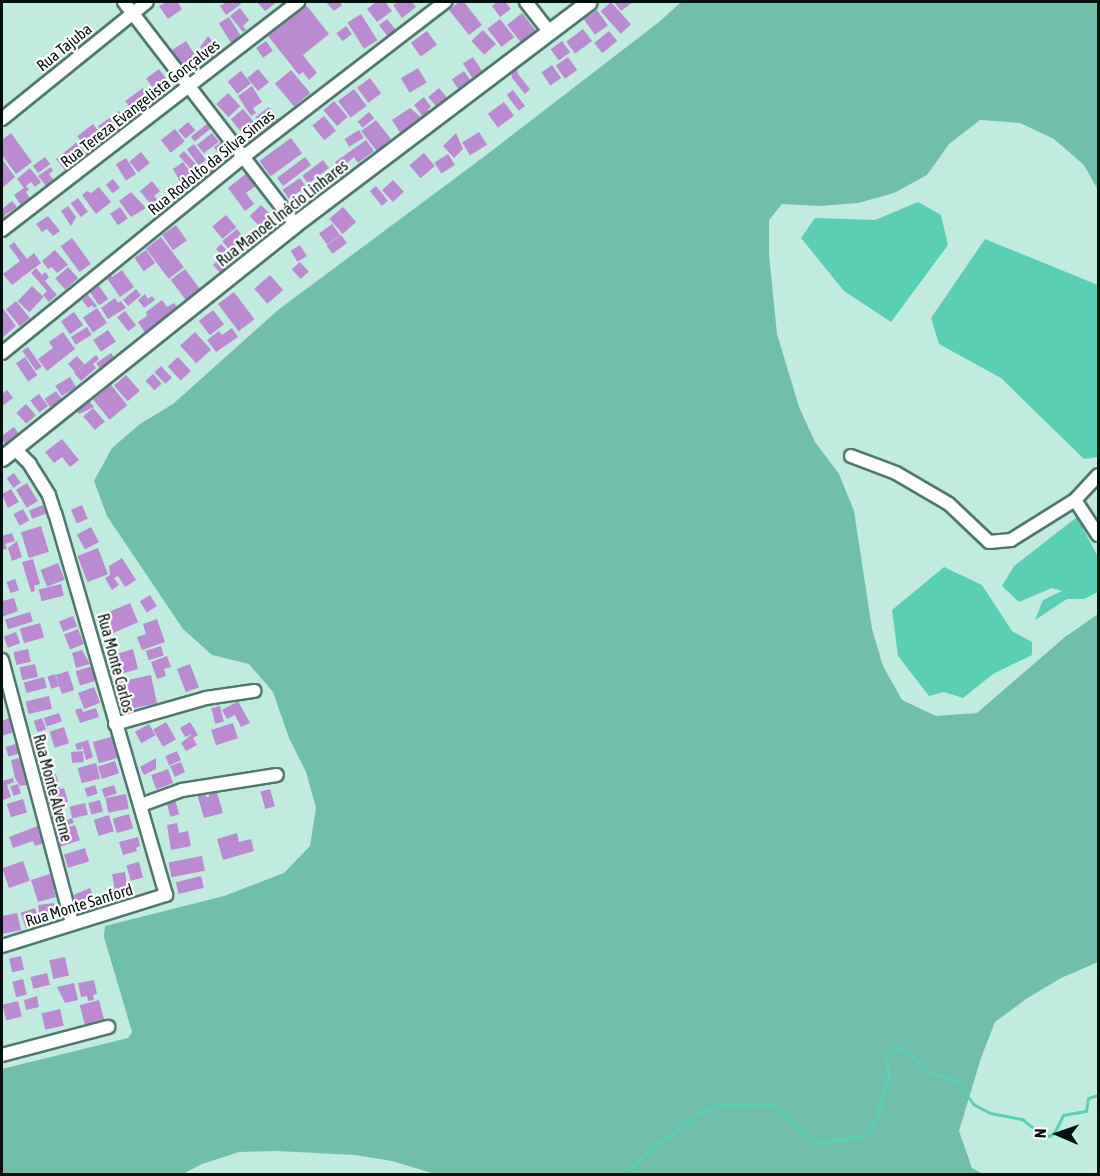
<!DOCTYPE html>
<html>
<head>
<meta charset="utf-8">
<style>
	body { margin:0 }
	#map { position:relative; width:1100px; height:1176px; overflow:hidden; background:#c1ebde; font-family:"Asap Condensed",sans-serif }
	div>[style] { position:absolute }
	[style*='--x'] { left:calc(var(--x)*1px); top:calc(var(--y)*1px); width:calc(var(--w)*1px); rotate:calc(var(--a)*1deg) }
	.green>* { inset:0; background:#71beaa }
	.water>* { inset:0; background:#5bcfb4 }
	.stream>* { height:3px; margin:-1.5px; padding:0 1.5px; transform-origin:1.5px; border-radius:1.5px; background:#5bcfb4 }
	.building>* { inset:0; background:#bb8bd2; transform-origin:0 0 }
	.roads { filter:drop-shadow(2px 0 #51786d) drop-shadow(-2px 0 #51786d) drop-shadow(0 2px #51786d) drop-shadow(0 -2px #51786d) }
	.minor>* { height:12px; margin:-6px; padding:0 6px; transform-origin:6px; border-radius:6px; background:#fff }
	.major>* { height:15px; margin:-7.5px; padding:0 7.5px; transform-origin:7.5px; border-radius:7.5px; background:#fff }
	span { translate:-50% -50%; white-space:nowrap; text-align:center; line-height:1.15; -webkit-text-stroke:4.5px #fff; paint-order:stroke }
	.street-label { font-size:16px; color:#03110d }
	.frame { position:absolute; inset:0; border:3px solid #03110d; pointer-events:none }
	.north { position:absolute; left:1028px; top:1104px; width:60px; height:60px; -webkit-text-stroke:4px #fff; paint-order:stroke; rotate:272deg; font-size:16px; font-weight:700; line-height:24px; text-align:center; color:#03110d }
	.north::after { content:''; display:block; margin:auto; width:21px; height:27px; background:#03110d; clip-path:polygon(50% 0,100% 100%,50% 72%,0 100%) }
</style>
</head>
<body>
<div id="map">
	<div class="green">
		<i style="clip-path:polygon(681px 2px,1098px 2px,1098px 190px,1084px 165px,1054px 139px,1020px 123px,980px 120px,949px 144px,927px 175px,894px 193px,858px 203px,819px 206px,782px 204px,769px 220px,769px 255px,777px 334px,799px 407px,815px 442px,839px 474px,854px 511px,872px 629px,883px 666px,902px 700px,936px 716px,977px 713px,1065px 637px,1098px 614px,1098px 962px,1061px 978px,1026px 999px,995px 1022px,981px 1058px,959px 1131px,972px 1168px,983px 1174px,435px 1174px,392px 1161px,355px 1155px,277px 1151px,239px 1152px,202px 1164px,183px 1174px,2px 1174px,2px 1069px,128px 1038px,132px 1032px,104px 937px,105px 926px,224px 896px,284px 873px,310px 846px,316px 808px,306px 772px,289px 738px,273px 692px,249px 664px,212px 655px,183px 629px,107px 516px,94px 481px,112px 448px,140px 424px,173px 404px,278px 310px,485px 156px,659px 22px)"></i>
	</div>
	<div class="water">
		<i style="clip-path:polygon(918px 202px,941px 215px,948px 245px,891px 322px,844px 291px,801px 238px,815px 218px,875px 220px)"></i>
		<i style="clip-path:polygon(985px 239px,1098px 285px,1098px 457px,1084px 459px,1001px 378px,939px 344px,931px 318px)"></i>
		<i style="clip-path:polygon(1077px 517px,1098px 557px,1098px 592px,1084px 599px,1067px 599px,1035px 620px,1043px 600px,1062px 591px,1052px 588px,1019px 602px,1002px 586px,1014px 566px)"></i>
		<i style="clip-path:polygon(944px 567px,982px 585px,1012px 631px,1032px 642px,1032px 655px,993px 674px,963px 698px,944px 692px,929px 696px,898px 656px,892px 610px)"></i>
	</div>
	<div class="stream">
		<i style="--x:623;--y:1174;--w:46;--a:-40.6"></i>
		<i style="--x:658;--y:1144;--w:54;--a:-36.7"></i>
		<i style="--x:701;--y:1112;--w:16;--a:-22"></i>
		<i style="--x:716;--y:1106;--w:57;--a:-2"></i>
		<i style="--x:773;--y:1104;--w:47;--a:44.1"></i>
		<i style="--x:807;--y:1137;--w:17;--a:17"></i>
		<i style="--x:823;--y:1142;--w:39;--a:-9"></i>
		<i style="--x:862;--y:1136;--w:9;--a:-27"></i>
		<i style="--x:870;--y:1132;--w:14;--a:-65"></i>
		<i style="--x:876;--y:1119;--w:45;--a:-73.2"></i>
		<i style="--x:889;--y:1076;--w:22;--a:-100"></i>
		<i style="--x:885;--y:1054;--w:12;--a:-31"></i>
		<i style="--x:895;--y:1048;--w:6;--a:0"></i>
		<i style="--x:901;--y:1048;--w:36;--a:39"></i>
		<i style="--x:929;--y:1071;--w:32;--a:22"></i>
		<i style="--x:959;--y:1083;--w:25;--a:56"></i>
		<i style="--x:973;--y:1104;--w:19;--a:28"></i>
		<i style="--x:990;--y:1113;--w:33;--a:11"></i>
		<i style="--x:1022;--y:1119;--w:19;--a:39"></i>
		<i style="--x:1037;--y:1131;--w:13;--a:23"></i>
		<i style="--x:1049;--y:1136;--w:6;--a:-31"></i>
		<i style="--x:1054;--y:1133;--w:20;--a:-63"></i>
		<i style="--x:1063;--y:1115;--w:23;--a:-10"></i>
		<i style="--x:1086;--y:1111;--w:13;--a:-81"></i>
		<i style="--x:1088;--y:1098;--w:10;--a:-17"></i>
	</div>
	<div class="building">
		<i style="clip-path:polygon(167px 2px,177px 2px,182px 9px,168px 19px,159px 6px)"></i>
		<i style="clip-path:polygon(227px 2px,239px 2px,241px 4px,226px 15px,220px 6px)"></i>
		<i style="clip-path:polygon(257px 2px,277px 2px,265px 11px)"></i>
		<i style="clip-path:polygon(326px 2px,340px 2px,342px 5px,334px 11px)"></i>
		<i style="clip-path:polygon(376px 2px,385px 2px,392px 11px,377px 22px,367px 9px)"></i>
		<i style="clip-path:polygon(399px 2px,412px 2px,416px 7px,402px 18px,393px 5px)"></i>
		<i style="clip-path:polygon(459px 2px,464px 2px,482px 25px,469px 35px,449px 10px)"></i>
		<i style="left:611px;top:2px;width:30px;height:14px;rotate:48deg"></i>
		<i style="clip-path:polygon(614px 2px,633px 2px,621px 11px)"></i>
		<i style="clip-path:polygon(496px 3px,505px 2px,511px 9px,500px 17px,492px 6px)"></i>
		<i style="clip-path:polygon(307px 6px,329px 34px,303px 55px,317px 73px,309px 80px,303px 72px,299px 75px,268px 36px)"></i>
		<i style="clip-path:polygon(240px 8px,249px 20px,243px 26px,246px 30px,243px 32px,230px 16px)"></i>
		<i style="left:597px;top:10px;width:19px;height:16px;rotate:55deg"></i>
		<i style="left:522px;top:13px;width:23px;height:19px;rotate:52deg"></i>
		<i style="left:361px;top:14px;width:31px;height:16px;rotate:58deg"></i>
		<i style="left:229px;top:17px;width:25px;height:12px;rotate:58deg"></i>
		<i style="clip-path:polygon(387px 19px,396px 30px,389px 38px,379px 25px)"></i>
		<i style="left:500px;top:19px;width:23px;height:16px;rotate:52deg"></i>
		<i style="left:346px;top:26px;width:10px;height:12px;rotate:53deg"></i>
		<i style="left:583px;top:29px;width:15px;height:21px;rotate:53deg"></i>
		<i style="left:483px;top:30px;width:19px;height:16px;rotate:47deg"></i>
		<i style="left:427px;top:31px;width:17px;height:20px;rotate:54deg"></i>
		<i style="left:609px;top:31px;width:13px;height:19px;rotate:51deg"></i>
		<i style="clip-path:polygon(208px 36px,220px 51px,210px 59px,200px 47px)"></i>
		<i style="left:186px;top:41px;width:30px;height:19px;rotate:57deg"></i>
		<i style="left:266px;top:41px;width:12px;height:12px;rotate:55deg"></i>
		<i style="left:562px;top:41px;width:14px;height:14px;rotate:54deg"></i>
		<i style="left:473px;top:57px;width:17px;height:12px;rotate:57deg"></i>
		<i style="left:568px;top:57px;width:16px;height:15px;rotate:55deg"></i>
		<i style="left:552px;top:65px;width:16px;height:13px;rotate:55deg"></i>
		<i style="left:418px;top:68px;width:17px;height:20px;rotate:59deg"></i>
		<i style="clip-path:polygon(517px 68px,518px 74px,530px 89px,525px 94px,512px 78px,511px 69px)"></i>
		<i style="left:159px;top:69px;width:19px;height:16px;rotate:54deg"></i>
		<i style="left:258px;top:69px;width:17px;height:14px;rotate:50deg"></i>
		<i style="left:291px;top:70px;width:30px;height:21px;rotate:50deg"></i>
		<i style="left:241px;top:71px;width:16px;height:17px;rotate:52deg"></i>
		<i style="left:464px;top:71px;width:16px;height:15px;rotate:55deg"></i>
		<i style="left:370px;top:78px;width:19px;height:16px;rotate:54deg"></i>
		<i style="clip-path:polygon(252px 86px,262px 102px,253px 108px,256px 113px,251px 116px,238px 96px)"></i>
		<i style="left:143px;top:88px;width:22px;height:22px;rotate:54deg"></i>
		<i style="left:439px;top:88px;width:16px;height:14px;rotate:50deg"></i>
		<i style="left:354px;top:89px;width:21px;height:20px;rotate:53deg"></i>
		<i style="left:513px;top:90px;width:20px;height:8px;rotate:53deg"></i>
		<i style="left:228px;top:93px;width:18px;height:16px;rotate:47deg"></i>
		<i style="clip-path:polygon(424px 97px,431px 107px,428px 109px,430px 112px,423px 117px,414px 105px)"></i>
		<i style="left:334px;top:101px;width:21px;height:14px;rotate:49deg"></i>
		<i style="left:504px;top:102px;width:17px;height:20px;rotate:54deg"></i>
		<i style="left:269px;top:107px;width:17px;height:17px;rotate:54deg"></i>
		<i style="clip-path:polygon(410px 108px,423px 119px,401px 134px,392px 120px)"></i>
		<i style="left:243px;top:109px;width:31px;height:16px;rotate:50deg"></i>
		<i style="left:119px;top:111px;width:17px;height:26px;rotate:54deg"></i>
		<i style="left:369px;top:112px;width:8px;height:15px;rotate:50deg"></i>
		<i style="left:324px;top:116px;width:19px;height:15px;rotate:51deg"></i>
		<i style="clip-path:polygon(376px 120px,391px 139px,388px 142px,391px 146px,380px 155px,361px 131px)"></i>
		<i style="left:188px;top:122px;width:11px;height:13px;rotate:49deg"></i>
		<i style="left:208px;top:123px;width:6px;height:22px;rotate:51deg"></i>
		<i style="left:93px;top:124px;width:24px;height:20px;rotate:52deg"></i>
		<i style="left:175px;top:129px;width:16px;height:18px;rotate:52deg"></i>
		<i style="left:359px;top:130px;width:9px;height:17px;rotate:58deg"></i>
		<i style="left:479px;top:132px;width:15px;height:20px;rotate:58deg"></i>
		<i style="clip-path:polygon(11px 133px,32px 162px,16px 174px,2px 155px,2px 140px)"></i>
		<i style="left:212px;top:133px;width:11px;height:19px;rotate:52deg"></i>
		<i style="clip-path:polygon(456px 133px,463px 149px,454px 158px,443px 146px)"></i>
		<i style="left:291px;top:138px;width:19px;height:39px;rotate:54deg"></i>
		<i style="clip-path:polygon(366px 140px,374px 151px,358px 163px,354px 157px,340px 169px,335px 162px)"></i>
		<i style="clip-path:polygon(222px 141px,229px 151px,219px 155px,214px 147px)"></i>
		<i style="left:77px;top:142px;width:21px;height:27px;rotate:51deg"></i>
		<i style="left:194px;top:144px;width:20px;height:9px;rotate:53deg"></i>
		<i style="left:184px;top:151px;width:24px;height:7px;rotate:48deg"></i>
		<i style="left:141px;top:152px;width:14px;height:15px;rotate:51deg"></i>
		<i style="left:424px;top:153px;width:17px;height:19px;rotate:50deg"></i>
		<i style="left:448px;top:154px;width:13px;height:16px;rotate:58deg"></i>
		<i style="left:45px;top:157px;width:9px;height:15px;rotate:54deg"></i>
		<i style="left:305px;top:157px;width:10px;height:35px;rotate:53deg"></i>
		<i style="left:126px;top:158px;width:19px;height:12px;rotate:58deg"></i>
		<i style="clip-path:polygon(2px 159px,15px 177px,2px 188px)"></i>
		<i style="clip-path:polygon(209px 160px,216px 170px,205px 178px,201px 166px)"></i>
		<i style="left:323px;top:160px;width:10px;height:26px;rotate:53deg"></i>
		<i style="clip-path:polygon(183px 162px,197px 181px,185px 190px,173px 169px)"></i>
		<i style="clip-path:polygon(51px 167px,53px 171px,49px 174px,55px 182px,47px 187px,38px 176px)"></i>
		<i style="clip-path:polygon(30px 168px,41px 182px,35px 187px,31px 182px,26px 186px,29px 189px,26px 192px,31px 200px,22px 207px,14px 195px,24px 188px,17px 179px)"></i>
		<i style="clip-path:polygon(248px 172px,257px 185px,246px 193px,254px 204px,245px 211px,228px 188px)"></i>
		<i style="left:300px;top:178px;width:11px;height:21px;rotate:56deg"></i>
		<i style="left:113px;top:179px;width:11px;height:9px;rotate:52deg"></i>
		<i style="left:393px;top:180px;width:16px;height:15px;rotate:47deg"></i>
		<i style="clip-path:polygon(152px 181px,160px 191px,154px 196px,158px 201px,152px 206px,140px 191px)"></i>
		<i style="left:320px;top:181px;width:14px;height:14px;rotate:51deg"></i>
		<i style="left:376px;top:186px;width:19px;height:8px;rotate:51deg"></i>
		<i style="clip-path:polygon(99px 187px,111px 202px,96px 214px,82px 195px,87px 191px,91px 193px)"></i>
		<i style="clip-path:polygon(131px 192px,146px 208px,131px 217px,119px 201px)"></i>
		<i style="left:78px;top:198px;width:17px;height:9px;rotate:54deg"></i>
		<i style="clip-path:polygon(12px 201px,17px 207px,5px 215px,2px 224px,2px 209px)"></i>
		<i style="left:261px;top:205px;width:18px;height:16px;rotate:45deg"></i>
		<i style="clip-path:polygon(68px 206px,76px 217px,71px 226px,61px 211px)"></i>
		<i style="left:120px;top:207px;width:14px;height:12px;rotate:56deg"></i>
		<i style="left:343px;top:207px;width:20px;height:18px;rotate:49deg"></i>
		<i style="left:226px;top:215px;width:16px;height:18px;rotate:50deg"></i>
		<i style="clip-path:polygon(48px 216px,60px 231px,53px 236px,47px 229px,42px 232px,36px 224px)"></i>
		<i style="left:332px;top:224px;width:14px;height:16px;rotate:54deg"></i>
		<i style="left:176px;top:225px;width:19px;height:17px;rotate:55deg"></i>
		<i style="left:237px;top:229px;width:19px;height:19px;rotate:51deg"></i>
		<i style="left:341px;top:235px;width:10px;height:18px;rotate:53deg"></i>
		<i style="left:161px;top:237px;width:38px;height:19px;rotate:53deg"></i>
		<i style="left:72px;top:238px;width:32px;height:14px;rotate:54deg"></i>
		<i style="clip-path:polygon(14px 242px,27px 259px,34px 253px,41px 263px,12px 285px,3px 274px,20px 261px,9px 246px)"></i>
		<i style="clip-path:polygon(221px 244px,240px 264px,225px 278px,213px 265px,222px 256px,216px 249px)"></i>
		<i style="left:300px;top:245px;width:13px;height:11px;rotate:58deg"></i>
		<i style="clip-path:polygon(55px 250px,68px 265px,57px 273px,52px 267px,48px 269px,42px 261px)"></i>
		<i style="left:146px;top:250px;width:16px;height:14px;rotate:55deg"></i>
		<i style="left:300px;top:262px;width:13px;height:11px;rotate:48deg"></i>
		<i style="left:68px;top:267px;width:15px;height:17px;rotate:48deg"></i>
		<i style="clip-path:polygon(36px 268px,42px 275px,45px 272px,49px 277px,45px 281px,57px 295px,49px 302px,43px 295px,47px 291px,31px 273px)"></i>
		<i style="left:185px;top:269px;width:30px;height:18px;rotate:53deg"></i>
		<i style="clip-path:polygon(122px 270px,134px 287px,120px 297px,106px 277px,110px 274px,112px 277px)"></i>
		<i style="left:270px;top:275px;width:20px;height:21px;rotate:49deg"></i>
		<i style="left:32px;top:286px;width:16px;height:21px;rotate:43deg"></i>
		<i style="left:99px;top:286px;width:16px;height:11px;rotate:55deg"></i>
		<i style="left:136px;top:289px;width:8px;height:17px;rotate:50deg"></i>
		<i style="left:234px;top:292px;width:34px;height:20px;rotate:53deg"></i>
		<i style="clip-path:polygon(145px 294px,148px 299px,152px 296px,155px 300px,144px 308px,138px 300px)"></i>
		<i style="clip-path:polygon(88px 295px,97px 306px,94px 308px,92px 305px,88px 308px,82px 300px)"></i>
		<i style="clip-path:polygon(115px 298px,118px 303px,121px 301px,126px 308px,108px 319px,101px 308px)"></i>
		<i style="clip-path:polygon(162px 300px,167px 307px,174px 303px,181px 313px,148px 337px,138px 322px,147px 316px,146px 312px)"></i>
		<i style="left:16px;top:301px;width:22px;height:13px;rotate:51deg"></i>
		<i style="clip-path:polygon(2px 307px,16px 326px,2px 338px)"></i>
		<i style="left:97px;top:308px;width:18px;height:17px;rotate:56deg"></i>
		<i style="left:213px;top:310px;width:18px;height:18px;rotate:52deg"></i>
		<i style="left:125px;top:311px;width:18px;height:10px;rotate:52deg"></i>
		<i style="left:74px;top:312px;width:16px;height:16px;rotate:55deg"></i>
		<i style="left:87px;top:327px;width:9px;height:19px;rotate:58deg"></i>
		<i style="clip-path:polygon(232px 328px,238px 337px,216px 352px,207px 340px,219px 331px,222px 335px)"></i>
		<i style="left:108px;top:330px;width:14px;height:18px;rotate:56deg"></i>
		<i style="clip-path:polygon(63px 332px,75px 349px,47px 371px,38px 359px,53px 348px,49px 342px)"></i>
		<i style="left:195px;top:332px;width:24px;height:20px;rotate:48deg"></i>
		<i style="left:28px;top:347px;width:24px;height:7px;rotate:55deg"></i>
		<i style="left:111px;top:353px;width:7px;height:18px;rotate:56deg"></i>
		<i style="clip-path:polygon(96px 355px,99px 359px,93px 364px,96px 368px,81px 381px,74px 373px)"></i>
		<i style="left:77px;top:356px;width:11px;height:12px;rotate:49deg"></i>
		<i style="left:25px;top:357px;width:22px;height:11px;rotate:56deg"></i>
		<i style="left:178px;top:357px;width:19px;height:14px;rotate:47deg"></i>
		<i style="left:161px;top:366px;width:16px;height:9px;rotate:47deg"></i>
		<i style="left:153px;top:374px;width:13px;height:10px;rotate:48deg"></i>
		<i style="left:126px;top:375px;width:21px;height:16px;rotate:49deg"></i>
		<i style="left:70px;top:377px;width:12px;height:17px;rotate:59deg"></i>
		<i style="left:111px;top:385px;width:26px;height:23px;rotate:51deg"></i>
		<i style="clip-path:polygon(7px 390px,13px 398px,2px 406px,2px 394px)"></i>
		<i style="left:56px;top:391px;width:12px;height:14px;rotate:55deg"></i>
		<i style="left:39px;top:394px;width:15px;height:11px;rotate:53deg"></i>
		<i style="clip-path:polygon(88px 400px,94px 407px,79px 414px,75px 410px)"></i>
		<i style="left:26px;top:404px;width:15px;height:13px;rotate:48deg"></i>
		<i style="left:93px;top:408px;width:18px;height:13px;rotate:49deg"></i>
		<i style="clip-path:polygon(14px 427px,22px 438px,6px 449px,2px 436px)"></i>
		<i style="clip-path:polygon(62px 439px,79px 460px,70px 467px,62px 457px,54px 463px,45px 452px)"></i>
		<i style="left:14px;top:473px;width:12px;height:9px;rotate:55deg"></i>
		<i style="left:27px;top:483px;width:21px;height:13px;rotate:59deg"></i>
		<i style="clip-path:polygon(11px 489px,19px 502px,8px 508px,2px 494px)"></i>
		<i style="left:43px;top:505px;width:9px;height:15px;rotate:69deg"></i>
		<i style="left:82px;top:505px;width:15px;height:12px;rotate:67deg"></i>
		<i style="left:23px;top:509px;width:13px;height:11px;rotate:61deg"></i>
		<i style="left:41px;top:526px;width:27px;height:21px;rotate:73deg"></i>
		<i style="left:91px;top:527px;width:17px;height:16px;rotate:62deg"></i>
		<i style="clip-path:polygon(12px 533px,15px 541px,5px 544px,7px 549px,2px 550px,2px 536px)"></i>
		<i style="clip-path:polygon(17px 541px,22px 557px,12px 561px,8px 548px)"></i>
		<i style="left:98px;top:548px;width:28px;height:22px;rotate:69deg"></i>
		<i style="clip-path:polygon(122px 558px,136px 580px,125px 587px,118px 576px,114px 578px,119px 585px,112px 590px,105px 578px,110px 575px,109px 566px)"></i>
		<i style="clip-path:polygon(33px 559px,40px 584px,34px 586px,35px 591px,31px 592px,22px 562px)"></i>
		<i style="left:58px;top:563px;width:18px;height:19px;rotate:68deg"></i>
		<i style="left:15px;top:579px;width:12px;height:9px;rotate:70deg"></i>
		<i style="left:61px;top:584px;width:12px;height:23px;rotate:76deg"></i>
		<i style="left:150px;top:595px;width:13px;height:12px;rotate:58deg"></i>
		<i style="clip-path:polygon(14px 598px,18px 611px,2px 617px,2px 601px)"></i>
		<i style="left:130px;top:603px;width:21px;height:30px;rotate:67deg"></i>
		<i style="left:30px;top:612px;width:10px;height:26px;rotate:73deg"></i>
		<i style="left:73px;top:616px;width:11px;height:15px;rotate:68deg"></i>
		<i style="clip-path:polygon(157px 619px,165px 642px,142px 650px,137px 637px,146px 634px,143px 624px)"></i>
		<i style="left:40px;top:623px;width:15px;height:21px;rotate:74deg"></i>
		<i style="left:78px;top:629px;width:16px;height:15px;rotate:68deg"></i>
		<i style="left:16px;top:632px;width:12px;height:13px;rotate:70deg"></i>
		<i style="left:161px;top:646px;width:10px;height:16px;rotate:73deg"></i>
		<i style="left:28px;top:649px;width:13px;height:15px;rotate:77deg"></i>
		<i style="clip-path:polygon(133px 649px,138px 669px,117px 675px,114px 665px,120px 663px,117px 654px)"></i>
		<i style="clip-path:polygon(82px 650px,90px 664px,76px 668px,72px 653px)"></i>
		<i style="clip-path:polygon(167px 656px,171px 667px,164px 669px,166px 676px,157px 679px,151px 662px)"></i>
		<i style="left:35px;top:664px;width:13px;height:16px;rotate:77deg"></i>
		<i style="left:190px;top:664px;width:25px;height:14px;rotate:69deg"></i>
		<i style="left:93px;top:666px;width:15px;height:18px;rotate:74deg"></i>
		<i style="left:68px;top:671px;width:20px;height:13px;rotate:72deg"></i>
		<i style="left:55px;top:674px;width:13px;height:8px;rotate:72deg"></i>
		<i style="left:151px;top:675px;width:29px;height:40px;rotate:78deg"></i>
		<i style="left:44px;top:677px;width:11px;height:21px;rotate:75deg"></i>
		<i style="left:94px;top:687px;width:17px;height:17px;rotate:69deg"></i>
		<i style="left:49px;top:696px;width:13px;height:24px;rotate:77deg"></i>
		<i style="clip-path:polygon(238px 701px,250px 723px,241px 727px,235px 715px,227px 719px,222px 710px)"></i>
		<i style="left:220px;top:706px;width:16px;height:9px;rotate:76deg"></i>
		<i style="clip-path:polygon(81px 708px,83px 712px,96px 708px,99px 717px,80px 723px,75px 710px)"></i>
		<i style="left:59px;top:713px;width:9px;height:16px;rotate:72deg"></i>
		<i style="clip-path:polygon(9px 718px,14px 732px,2px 736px,2px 721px)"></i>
		<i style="left:42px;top:718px;width:12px;height:9px;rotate:70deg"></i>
		<i style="left:166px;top:722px;width:20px;height:15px;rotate:60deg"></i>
		<i style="clip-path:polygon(190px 722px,198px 735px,193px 738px,197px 745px,186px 751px,181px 743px,192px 734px,185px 737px,180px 728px)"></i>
		<i style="left:233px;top:723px;width:16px;height:23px;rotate:72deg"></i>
		<i style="left:149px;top:724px;width:13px;height:16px;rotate:61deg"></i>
		<i style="left:64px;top:727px;width:17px;height:15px;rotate:73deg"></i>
		<i style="left:114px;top:736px;width:22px;height:22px;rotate:74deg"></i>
		<i style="clip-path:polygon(88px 740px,93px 757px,86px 760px,82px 745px,82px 749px,77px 750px,75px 744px)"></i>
		<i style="left:19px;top:743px;width:10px;height:14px;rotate:73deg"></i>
		<i style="left:83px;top:751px;width:11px;height:12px;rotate:85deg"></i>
		<i style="left:177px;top:751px;width:10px;height:13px;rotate:66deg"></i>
		<i style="clip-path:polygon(20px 758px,21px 763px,27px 762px,30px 779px,26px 780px,27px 785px,20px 786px,15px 778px,11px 760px)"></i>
		<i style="clip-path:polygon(156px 758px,156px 769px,144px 775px,140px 767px)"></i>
		<i style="left:115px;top:761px;width:13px;height:18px;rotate:72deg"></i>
		<i style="clip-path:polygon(181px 762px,185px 772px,175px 777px,170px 766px)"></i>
		<i style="left:96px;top:763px;width:16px;height:19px;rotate:75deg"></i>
		<i style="left:168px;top:769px;width:15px;height:18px;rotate:70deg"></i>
		<i style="left:56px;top:774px;width:15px;height:16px;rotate:74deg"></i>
		<i style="clip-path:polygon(13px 778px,14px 782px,7px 785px,11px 797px,3px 800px,2px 781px)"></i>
		<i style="left:18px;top:784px;width:10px;height:8px;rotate:73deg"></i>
		<i style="left:95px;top:785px;width:9px;height:11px;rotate:72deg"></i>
		<i style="left:114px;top:785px;width:9px;height:13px;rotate:72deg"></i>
		<i style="left:64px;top:788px;width:14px;height:19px;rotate:73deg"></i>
		<i style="clip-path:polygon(206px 789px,206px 797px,209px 797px,209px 790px,216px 789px,223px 813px,204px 818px,197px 794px)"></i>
		<i style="left:270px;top:789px;width:18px;height:10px;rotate:74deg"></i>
		<i style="left:126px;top:794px;width:15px;height:21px;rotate:79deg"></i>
		<i style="left:174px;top:796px;width:19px;height:9px;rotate:74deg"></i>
		<i style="left:23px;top:799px;width:14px;height:17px;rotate:73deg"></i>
		<i style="left:100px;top:800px;width:12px;height:12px;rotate:76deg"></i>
		<i style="left:85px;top:803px;width:12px;height:16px;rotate:76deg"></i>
		<i style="left:62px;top:807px;width:8px;height:14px;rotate:76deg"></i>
		<i style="left:129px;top:814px;width:15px;height:17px;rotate:74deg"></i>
		<i style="left:109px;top:815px;width:17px;height:16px;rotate:73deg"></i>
		<i style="left:72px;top:818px;width:5px;height:20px;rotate:68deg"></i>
		<i style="clip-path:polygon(177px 823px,179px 833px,188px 831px,191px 846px,171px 850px,167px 825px)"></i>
		<i style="clip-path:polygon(43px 824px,50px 841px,35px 846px,33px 841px,13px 848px,9px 837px)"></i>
		<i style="left:75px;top:825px;width:16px;height:21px;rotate:72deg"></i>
		<i style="clip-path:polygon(237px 833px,239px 842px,251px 839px,254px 851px,223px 860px,217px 839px)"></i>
		<i style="clip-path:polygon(138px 837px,140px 846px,136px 848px,137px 851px,123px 855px,119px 842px)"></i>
		<i style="left:85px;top:848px;width:14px;height:22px;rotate:73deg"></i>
		<i style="left:202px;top:856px;width:15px;height:34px;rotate:79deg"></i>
		<i style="left:23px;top:861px;width:21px;height:22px;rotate:71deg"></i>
		<i style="left:139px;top:862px;width:16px;height:13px;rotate:75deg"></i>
		<i style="clip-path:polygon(56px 872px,60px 888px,54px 890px,56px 897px,38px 902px,31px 880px)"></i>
		<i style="left:125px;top:872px;width:18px;height:13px;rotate:81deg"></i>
		<i style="left:201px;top:876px;width:12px;height:26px;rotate:76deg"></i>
		<i style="left:90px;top:888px;width:15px;height:18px;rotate:67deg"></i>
		<i style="left:54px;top:903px;width:17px;height:16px;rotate:83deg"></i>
		<i style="left:35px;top:908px;width:16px;height:15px;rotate:72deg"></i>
		<i style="clip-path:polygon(17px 913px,21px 930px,2px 934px,2px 916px)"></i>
		<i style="left:21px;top:956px;width:14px;height:12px;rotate:78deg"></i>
		<i style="left:65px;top:957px;width:19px;height:16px;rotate:78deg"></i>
		<i style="left:47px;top:973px;width:12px;height:17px;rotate:76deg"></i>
		<i style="left:23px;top:979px;width:16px;height:11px;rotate:76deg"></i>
		<i style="clip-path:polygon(94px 980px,97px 994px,93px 995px,94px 1000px,88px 1001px,87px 996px,81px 997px,78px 983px)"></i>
		<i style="clip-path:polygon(74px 983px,78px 1000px,65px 1003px,57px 987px)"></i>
		<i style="clip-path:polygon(37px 996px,39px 1007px,26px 1010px,24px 1000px)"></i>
		<i style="left:99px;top:1000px;width:23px;height:20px;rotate:75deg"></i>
		<i style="left:18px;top:1001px;width:16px;height:16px;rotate:76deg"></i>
		<i style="left:60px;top:1009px;width:17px;height:19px;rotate:77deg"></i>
	</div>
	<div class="roads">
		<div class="minor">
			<i style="--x:124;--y:2;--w:280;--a:52.4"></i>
			<i style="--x:526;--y:2;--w:37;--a:52"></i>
			<i style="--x:2;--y:119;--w:186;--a:-38.9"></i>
			<i style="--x:2;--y:230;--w:374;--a:-37.6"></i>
			<i style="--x:2;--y:353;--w:311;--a:-39.1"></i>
			<i style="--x:243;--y:157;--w:255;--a:-37.5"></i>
			<i style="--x:851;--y:456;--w:48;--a:20.7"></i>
			<i style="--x:896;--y:473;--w:61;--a:30.3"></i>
			<i style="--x:949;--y:504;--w:55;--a:43.5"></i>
			<i style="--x:989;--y:542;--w:22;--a:-5"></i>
			<i style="--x:1011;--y:540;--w:75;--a:-32"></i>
			<i style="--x:1075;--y:500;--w:34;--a:-47"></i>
			<i style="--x:1075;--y:500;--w:42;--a:56.7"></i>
			<i style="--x:2;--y:660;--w:273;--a:75.1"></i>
			<i style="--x:115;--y:724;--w:95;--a:-15.9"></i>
			<i style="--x:206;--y:698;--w:49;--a:-8.3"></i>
			<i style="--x:141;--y:805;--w:44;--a:-20.1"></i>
			<i style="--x:182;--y:790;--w:96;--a:-9"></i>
			<i style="--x:2;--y:946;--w:172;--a:-17.3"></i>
			<i style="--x:166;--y:895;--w:397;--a:-106.2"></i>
			<i style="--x:55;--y:514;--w:20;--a:-108"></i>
			<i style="--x:49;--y:495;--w:36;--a:-122"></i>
			<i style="--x:30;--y:464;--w:21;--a:-135"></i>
			<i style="--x:2;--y:1055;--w:110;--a:-14.8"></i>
		</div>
		<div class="major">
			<i style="--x:2;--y:458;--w:375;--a:-38.6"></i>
			<i style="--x:295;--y:224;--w:368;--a:-37.1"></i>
		</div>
	</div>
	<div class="street-label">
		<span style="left:64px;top:47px;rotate:-39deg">Rua Tajuba</span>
		<span style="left:140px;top:103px;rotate:-38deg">Rua Tereza Evangelista Gonçalves</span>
		<span style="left:211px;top:162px;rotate:-39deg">Rua Rodolfo da Silva Simas</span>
		<span style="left:282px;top:213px;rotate:-38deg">Rua Manoel Inácio Linhares</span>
		<span style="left:116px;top:663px;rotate:75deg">Rua Monte Carlos</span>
		<span style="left:53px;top:788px;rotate:75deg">Rua Monte Alverne</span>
		<span style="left:79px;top:905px;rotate:-17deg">Rua Monte Sanford</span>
	</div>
	<div class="frame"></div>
	<div class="north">N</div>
</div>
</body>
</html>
